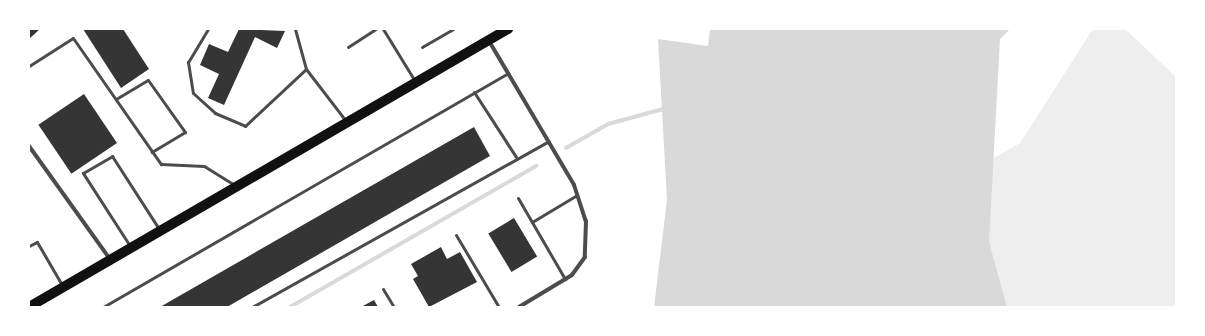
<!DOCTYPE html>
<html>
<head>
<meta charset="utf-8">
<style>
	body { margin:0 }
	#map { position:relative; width:1205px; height:336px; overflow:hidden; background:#fff; font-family:"Alegreya Sans",sans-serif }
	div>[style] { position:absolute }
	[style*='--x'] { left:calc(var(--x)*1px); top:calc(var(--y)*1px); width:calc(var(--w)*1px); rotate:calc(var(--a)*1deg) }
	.green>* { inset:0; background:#eee }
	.water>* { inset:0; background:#d9d9d9 }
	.stream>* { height:4px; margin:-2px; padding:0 2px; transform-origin:2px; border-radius:2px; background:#d9d9d9 }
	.building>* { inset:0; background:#353535; transform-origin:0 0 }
	.service>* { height:3px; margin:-1.5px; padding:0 1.5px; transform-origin:1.5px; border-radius:1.5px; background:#4c4c4c }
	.minor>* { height:4px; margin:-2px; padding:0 2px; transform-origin:2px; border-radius:2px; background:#4c4c4c }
	.primary>* { height:10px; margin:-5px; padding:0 5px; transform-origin:5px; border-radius:5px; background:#111 }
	span { translate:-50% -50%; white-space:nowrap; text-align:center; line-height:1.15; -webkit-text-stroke:3.5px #fff; paint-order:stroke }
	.frame { position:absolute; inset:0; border:30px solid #fff; pointer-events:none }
</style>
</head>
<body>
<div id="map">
	<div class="green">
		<i style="clip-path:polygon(1093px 29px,1125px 29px,1176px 77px,1176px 307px,731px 307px,1020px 143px)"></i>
	</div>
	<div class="water">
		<i style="clip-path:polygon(710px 29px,1010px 29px,1000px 39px,989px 242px,1007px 307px,654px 307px,667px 200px,658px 39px,708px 46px)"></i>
	</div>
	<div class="stream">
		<i style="--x:566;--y:148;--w:48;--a:-29.7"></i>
		<i style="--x:608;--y:124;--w:61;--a:-15.2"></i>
		<i style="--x:290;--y:307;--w:284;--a:-29.8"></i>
	</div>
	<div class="building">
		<i style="clip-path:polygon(29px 29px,40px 29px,29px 39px)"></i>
		<i style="clip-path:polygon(83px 29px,123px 29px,149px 69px,121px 88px)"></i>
		<i style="clip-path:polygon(239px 29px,285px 31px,277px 48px,255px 37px,224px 105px,208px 98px,219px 74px,200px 65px,209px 44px,228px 52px)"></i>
		<i style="left:84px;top:94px;width:59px;height:55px;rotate:56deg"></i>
		<i style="clip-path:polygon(474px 127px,490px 156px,227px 307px,160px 307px)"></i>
		<i style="left:514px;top:218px;width:45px;height:30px;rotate:59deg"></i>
		<i style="clip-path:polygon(441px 247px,447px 259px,460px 252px,477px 282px,429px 307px,413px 279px,418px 276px,411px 264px)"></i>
		<i style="clip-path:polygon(374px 300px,378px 307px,361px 307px)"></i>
	</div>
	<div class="service">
		<i style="--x:208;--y:29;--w:39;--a:121"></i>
		<i style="--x:188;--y:62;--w:31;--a:81"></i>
		<i style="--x:193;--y:93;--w:30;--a:42"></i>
		<i style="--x:215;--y:113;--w:33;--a:23"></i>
		<i style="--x:245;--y:126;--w:83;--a:-43.1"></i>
		<i style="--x:295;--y:29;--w:41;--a:74.6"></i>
		<i style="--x:306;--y:69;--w:66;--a:52.4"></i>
		<i style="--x:383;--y:29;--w:61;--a:58.4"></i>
		<i style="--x:348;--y:47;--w:33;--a:-33"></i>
		<i style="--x:422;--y:47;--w:36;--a:-30"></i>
		<i style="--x:29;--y:66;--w:52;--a:-32.5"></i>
		<i style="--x:73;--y:38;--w:154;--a:55.1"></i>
		<i style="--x:161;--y:164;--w:43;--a:2.7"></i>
		<i style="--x:204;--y:166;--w:36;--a:32"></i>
		<i style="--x:474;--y:92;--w:77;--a:57.1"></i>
		<i style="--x:116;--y:99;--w:37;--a:-31"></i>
		<i style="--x:148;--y:80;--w:64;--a:54.6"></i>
		<i style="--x:185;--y:132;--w:39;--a:149"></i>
		<i style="--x:518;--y:198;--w:94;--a:59.9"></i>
		<i style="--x:532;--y:222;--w:52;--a:-31"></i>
		<i style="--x:456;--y:235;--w:84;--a:59.2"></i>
		<i style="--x:29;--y:246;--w:9;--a:-27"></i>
		<i style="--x:37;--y:242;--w:50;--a:59.8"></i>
		<i style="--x:130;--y:246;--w:87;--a:-122.8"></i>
		<i style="--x:83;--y:173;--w:34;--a:-30"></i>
		<i style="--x:112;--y:156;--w:87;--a:57.2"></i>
		<i style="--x:383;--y:289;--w:21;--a:59"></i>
		<i style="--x:103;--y:307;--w:468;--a:-30"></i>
		<i style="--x:252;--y:307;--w:340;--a:-29.2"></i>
	</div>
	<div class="minor">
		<i style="--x:489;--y:41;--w:167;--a:59.4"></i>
		<i style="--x:574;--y:185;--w:38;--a:72"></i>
		<i style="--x:586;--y:221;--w:36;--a:92"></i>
		<i style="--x:585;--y:257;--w:22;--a:126"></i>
		<i style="--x:572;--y:275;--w:62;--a:148.9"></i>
		<i style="--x:29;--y:146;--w:139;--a:54.4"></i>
	</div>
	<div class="primary">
		<i style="--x:29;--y:307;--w:554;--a:-30.13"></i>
	</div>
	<div class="frame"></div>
</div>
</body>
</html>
